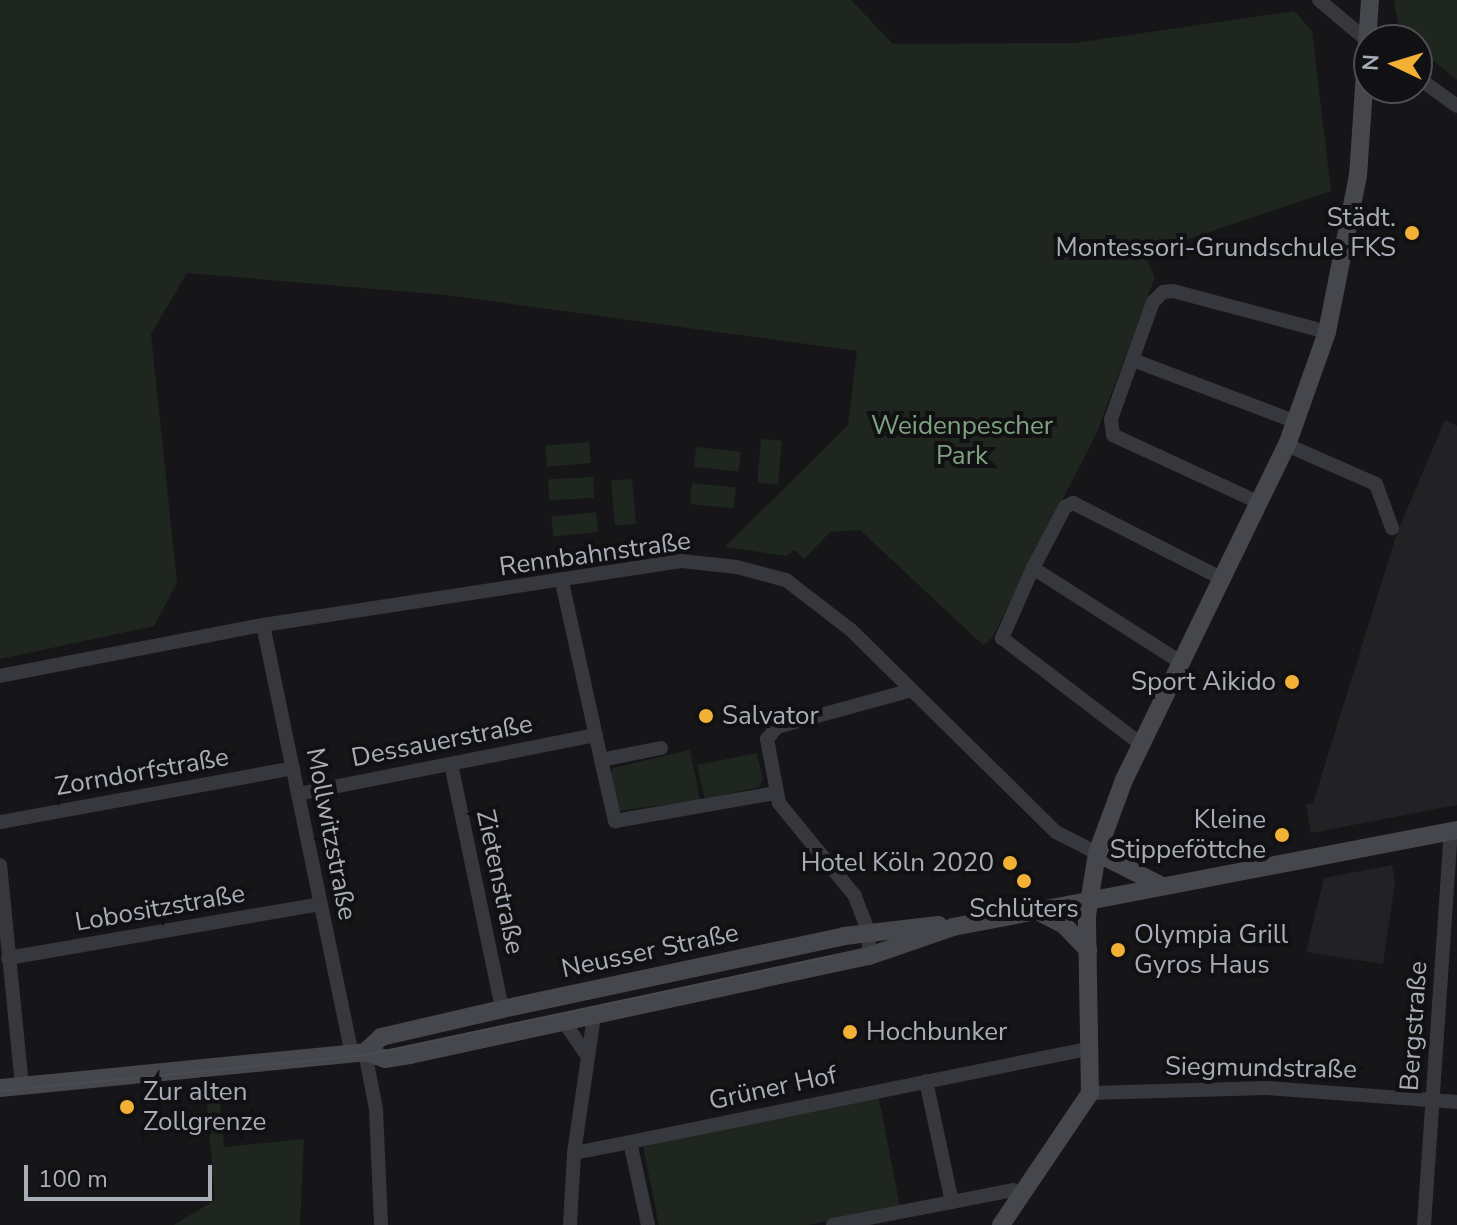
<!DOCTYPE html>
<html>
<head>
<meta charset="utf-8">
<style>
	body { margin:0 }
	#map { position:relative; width:1457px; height:1225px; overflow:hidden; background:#161618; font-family:"Nunito Sans",sans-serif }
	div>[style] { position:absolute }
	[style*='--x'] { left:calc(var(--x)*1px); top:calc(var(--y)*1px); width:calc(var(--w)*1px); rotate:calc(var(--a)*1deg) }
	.built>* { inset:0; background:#222225 }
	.green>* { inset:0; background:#1e261f; transform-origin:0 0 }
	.minor>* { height:14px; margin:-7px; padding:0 7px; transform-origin:7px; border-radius:7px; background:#37383d }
	.secondary>* { height:18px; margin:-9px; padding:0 9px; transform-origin:9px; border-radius:9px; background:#45474d }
	.tram>* { height:2px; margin:-1px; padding:0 1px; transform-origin:1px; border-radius:1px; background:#4a4c52 }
	.dots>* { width:22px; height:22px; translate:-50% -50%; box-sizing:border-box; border:4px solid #111113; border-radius:50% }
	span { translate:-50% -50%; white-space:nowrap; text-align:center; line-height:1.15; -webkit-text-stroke:8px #111113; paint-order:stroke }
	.poi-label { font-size:26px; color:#a8adb8 }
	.right { translate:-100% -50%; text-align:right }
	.left { translate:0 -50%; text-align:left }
	.park-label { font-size:26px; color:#7fa381 }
	.street-label { font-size:26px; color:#a8adb8 }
	.north { position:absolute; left:1353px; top:24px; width:80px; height:80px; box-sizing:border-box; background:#111113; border:2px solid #4d4f55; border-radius:50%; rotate:274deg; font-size:22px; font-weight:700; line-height:32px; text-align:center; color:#a8adb8 }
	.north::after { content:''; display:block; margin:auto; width:28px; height:36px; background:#f2b134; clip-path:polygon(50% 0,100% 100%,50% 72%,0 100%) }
	.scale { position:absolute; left:24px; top:1165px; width:188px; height:36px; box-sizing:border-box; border:4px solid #a8adb8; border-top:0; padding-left:10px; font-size:24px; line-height:28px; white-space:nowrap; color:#a8adb8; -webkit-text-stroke:6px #111113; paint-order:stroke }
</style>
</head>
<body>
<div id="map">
	<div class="built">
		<i style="clip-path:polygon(1445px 420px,1457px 426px,1457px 805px,1311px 833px,1306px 805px,1313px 803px,1397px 533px)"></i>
		<i style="clip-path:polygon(1392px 865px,1395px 882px,1383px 964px,1306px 952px,1324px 878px)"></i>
	</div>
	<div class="green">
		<i style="clip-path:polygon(0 0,851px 0,893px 44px,1074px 43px,1294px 11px,1312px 31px,1331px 191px,1144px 254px,1155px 277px,1097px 432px,992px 638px,983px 645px,860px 530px,830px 532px,804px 559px,795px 550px,786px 556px,725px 547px,848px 425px,857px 351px,446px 295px,187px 273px,151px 334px,177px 583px,154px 626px,0 659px)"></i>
		<i style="clip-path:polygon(1394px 0,1457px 0,1457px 80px,1417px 47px,1417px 40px,1400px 33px)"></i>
		<i style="left:761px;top:439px;width:21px;height:44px;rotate:5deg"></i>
		<i style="left:589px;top:442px;width:21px;height:44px;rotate:85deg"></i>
		<i style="left:696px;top:447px;width:45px;height:20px;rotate:6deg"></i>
		<i style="left:593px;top:477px;width:21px;height:45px;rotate:87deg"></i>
		<i style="left:632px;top:479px;width:45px;height:21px;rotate:85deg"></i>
		<i style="left:692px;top:483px;width:44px;height:21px;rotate:6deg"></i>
		<i style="left:596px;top:512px;width:20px;height:45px;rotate:84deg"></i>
		<i style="clip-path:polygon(690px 750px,700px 800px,618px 811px,610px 775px,613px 768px)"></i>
		<i style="clip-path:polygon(757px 753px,763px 780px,759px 787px,705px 799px,697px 765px)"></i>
		<i style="clip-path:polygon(219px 1091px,224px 1147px,304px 1139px,300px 1225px,174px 1225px,215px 1200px,206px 1092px)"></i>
		<i style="clip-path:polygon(878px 1094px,900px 1206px,808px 1225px,659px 1225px,643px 1146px)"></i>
	</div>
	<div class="minor">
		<i style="--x:1319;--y:0;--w:65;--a:40"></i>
		<i style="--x:1417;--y:77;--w:49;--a:35.9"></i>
		<i style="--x:1133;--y:360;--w:174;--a:20.8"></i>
		<i style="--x:1287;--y:445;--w:97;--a:23.7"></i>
		<i style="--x:1376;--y:484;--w:47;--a:70"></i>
		<i style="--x:1260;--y:503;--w:162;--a:-155.2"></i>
		<i style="--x:1113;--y:435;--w:16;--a:-97"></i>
		<i style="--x:1111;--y:419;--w:124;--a:-70.3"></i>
		<i style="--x:1153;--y:302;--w:14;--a:-45"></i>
		<i style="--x:1163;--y:292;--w:10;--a:-6"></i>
		<i style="--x:1173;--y:291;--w:159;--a:14.9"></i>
		<i style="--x:1033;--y:568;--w:77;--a:113.9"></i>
		<i style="--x:1002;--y:638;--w:176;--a:37.4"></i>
		<i style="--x:562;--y:582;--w:182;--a:77.6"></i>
		<i style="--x:263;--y:625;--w:437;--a:78.3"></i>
		<i style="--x:1182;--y:663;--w:177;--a:-147.5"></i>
		<i style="--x:1033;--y:568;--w:69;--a:-62.3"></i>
		<i style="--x:1065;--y:507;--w:9;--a:-27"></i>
		<i style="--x:1073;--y:503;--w:168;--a:26.9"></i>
		<i style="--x:0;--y:676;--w:268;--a:-11"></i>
		<i style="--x:263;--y:625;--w:423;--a:-8.7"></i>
		<i style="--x:681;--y:561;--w:56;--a:6.1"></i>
		<i style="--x:737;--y:567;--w:51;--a:14.9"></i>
		<i style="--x:786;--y:580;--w:82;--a:37.6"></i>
		<i style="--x:851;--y:630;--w:288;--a:44.6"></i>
		<i style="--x:1056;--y:832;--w:46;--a:27.1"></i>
		<i style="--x:661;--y:748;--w:61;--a:168.7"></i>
		<i style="--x:601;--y:760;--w:63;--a:77.1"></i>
		<i style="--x:615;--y:821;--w:163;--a:-9.9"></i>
		<i style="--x:451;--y:764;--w:250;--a:78.2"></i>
		<i style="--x:298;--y:794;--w:304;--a:-11.2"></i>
		<i style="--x:0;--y:822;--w:298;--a:-10.4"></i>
		<i style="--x:0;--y:865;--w:222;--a:84.3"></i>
		<i style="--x:869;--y:956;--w:23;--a:-90"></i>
		<i style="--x:869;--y:933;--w:40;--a:-111"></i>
		<i style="--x:855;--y:896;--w:120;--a:-129.3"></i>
		<i style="--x:779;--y:803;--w:65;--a:-100.6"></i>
		<i style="--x:767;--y:739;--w:16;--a:-50"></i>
		<i style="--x:777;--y:727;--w:140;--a:-15.3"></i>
		<i style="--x:8;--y:958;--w:317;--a:-9.8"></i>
		<i style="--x:565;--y:1023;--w:37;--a:56"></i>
		<i style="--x:365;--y:1052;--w:58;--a:79.1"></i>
		<i style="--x:376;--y:1109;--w:116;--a:87.5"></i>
		<i style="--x:926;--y:1081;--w:124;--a:77.9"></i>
		<i style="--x:1090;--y:1093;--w:177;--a:-1.6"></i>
		<i style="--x:1267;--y:1088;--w:191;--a:4.2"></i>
		<i style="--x:574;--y:1153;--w:57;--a:-11.1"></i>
		<i style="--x:570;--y:1225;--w:72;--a:-86.8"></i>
		<i style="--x:574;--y:1153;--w:138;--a:-81.7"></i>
		<i style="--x:648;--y:1225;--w:85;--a:-102.2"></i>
		<i style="--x:630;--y:1142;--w:470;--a:-11.5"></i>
		<i style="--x:833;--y:1225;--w:183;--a:-11"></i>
		<i style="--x:1013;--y:1190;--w:10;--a:24"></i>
		<i style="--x:1424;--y:1225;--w:395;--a:-86.1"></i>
	</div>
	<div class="secondary">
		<i style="--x:1097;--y:853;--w:73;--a:26.9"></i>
		<i style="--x:1037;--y:911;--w:30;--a:27"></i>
		<i style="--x:1064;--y:925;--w:35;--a:46"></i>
		<i style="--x:365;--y:1052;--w:22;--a:-43"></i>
		<i style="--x:381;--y:1037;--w:124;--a:-13"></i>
		<i style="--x:502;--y:1009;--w:350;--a:-12"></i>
		<i style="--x:844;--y:936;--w:95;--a:-6.7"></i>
		<i style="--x:0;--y:1088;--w:367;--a:-5.6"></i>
		<i style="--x:365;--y:1052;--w:21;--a:19"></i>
		<i style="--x:385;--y:1059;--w:25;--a:-9"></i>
		<i style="--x:410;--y:1055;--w:470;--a:-12.2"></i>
		<i style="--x:869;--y:956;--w:89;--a:-19"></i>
		<i style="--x:953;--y:927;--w:513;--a:-10.89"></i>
		<i style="--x:1001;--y:1225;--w:159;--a:-56"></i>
		<i style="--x:1090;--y:1093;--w:177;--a:-91"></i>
		<i style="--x:1087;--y:916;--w:64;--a:-81"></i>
		<i style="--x:1097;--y:853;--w:78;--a:-69.7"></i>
		<i style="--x:1124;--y:780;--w:373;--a:-64.1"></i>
		<i style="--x:1287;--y:445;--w:120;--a:-70.5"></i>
		<i style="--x:1327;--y:332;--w:159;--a:-78.8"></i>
		<i style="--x:1358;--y:176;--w:176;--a:-86.1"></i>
	</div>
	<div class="tram">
		<i style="--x:0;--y:1091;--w:368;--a:-5.6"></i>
		<i style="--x:366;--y:1055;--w:476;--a:-12"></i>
	</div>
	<div class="dots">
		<i style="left:1412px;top:233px;background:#f2b134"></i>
		<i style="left:1292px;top:682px;background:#f2b134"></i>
		<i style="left:706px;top:716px;background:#f2b134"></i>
		<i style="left:1282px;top:835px;background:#f2b134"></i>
		<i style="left:1010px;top:863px;background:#f2b134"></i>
		<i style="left:1024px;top:881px;background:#f2b134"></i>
		<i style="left:1118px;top:950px;background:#f2b134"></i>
		<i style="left:850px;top:1032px;background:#f2b134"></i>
		<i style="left:127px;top:1107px;background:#f2b134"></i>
	</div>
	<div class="poi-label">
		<span class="right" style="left:1396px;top:233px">Städt.<br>Montessori-Grundschule FKS</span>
		<span class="right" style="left:1276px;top:682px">Sport Aikido</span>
		<span class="left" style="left:722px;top:716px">Salvator</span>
		<span class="right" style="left:1266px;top:835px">Kleine<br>Stippeföttche</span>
		<span class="right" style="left:994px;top:863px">Hotel Köln 2020</span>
		<span style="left:1024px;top:909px">Schlüters</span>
		<span class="left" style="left:1134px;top:950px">Olympia Grill<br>Gyros Haus</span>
		<span class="left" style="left:866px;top:1032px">Hochbunker</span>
		<span class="left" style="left:143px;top:1107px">Zur alten<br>Zollgrenze</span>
	</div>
	<div class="park-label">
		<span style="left:962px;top:441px">Weidenpescher<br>Park</span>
	</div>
	<div class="street-label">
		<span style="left:595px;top:554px;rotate:-8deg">Rennbahnstraße</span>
		<span style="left:442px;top:741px;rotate:-11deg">Dessauerstraße</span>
		<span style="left:142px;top:772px;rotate:-10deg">Zorndorfstraße</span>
		<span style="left:331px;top:834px;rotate:79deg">Mollwitzstraße</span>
		<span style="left:500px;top:882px;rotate:78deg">Zietenstraße</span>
		<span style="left:160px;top:908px;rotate:-10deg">Lobositzstraße</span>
		<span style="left:650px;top:951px;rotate:-12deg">Neusser Straße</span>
		<span style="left:1414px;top:1026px;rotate:-86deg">Bergstraße</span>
		<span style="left:1261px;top:1068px;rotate:1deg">Siegmundstraße</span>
		<span style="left:773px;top:1088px;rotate:-12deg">Grüner Hof</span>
	</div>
	<div class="north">N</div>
	<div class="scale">100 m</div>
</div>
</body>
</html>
